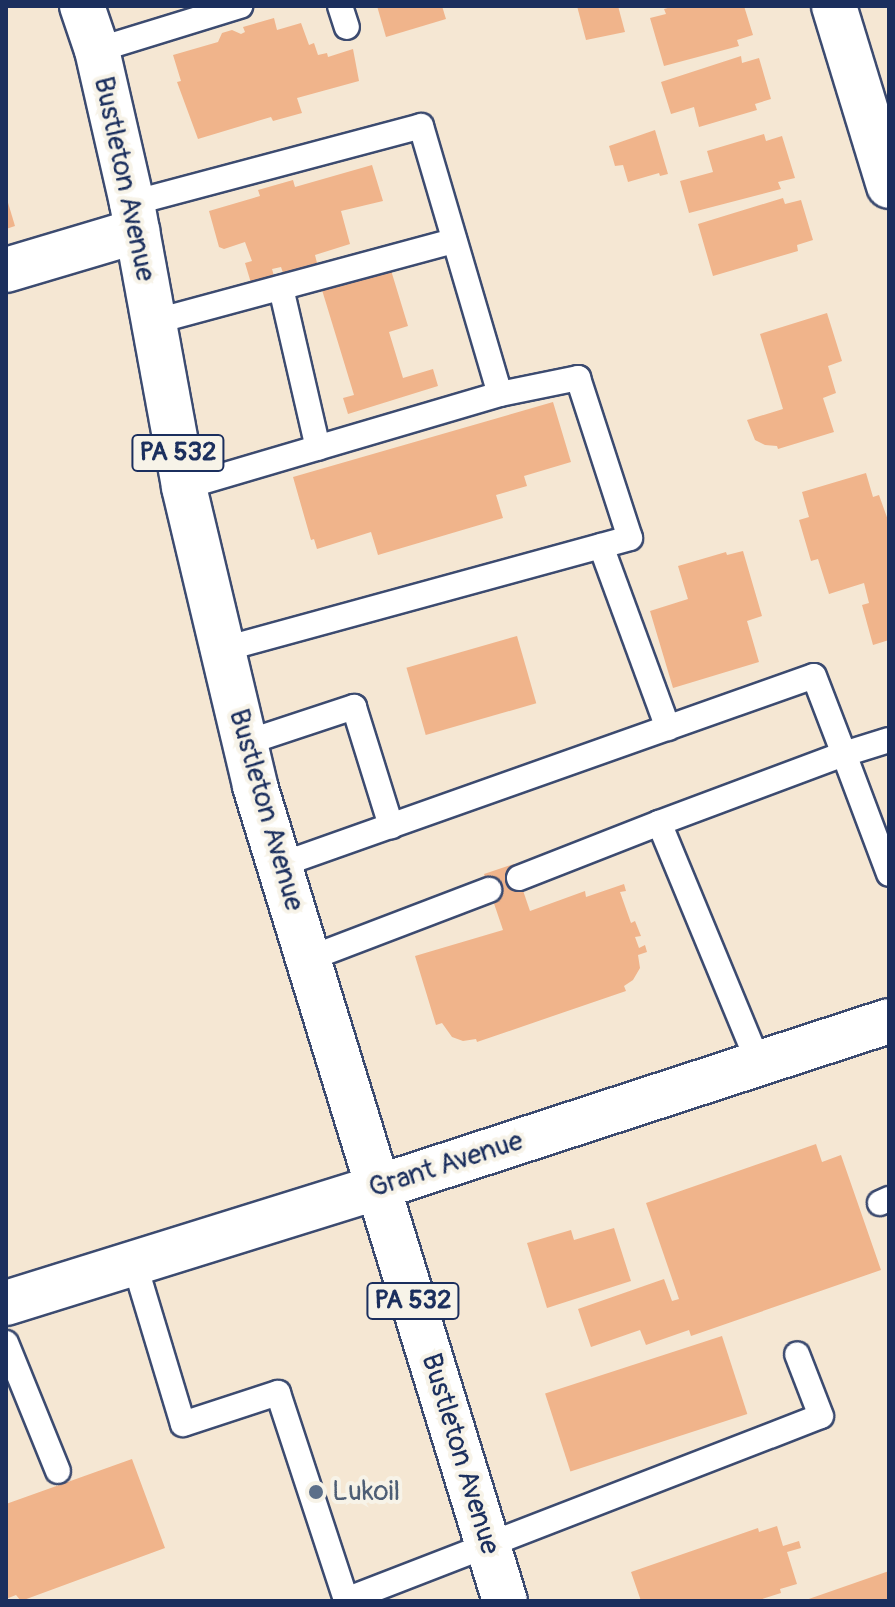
<!DOCTYPE html>
<html>
<head>
<meta charset="utf-8">
<style>
	body { margin:0 }
	#map { position:relative; width:895px; height:1607px; overflow:hidden; background:#f5e7d3; font-family:Pangolin,sans-serif }
	div>[style] { position:absolute }
	[style*='--x'] { left:calc(var(--x)*1px); top:calc(var(--y)*1px); width:calc(var(--w)*1px); rotate:calc(var(--a)*1deg) }
	.building>* { inset:0; background:#f0b48b; transform-origin:0 0 }
	.roads { filter:drop-shadow(2px 0 #3c4b70) drop-shadow(-2px 0 #3c4b70) drop-shadow(0 2px #3c4b70) drop-shadow(0 -2px #3c4b70) }
	.lane>* { height:24px; margin:-12px; padding:0 12px; transform-origin:12px; border-radius:12px; background:#fff }
	.street>* { height:44px; margin:-22px; padding:0 22px; transform-origin:22px; border-radius:22px; background:#fff }
	.secondary>* { height:44px; margin:-22px; padding:0 22px; transform-origin:22px; border-radius:22px; background:#fff }
	.primary>* { height:44px; margin:-22px; padding:0 22px; transform-origin:22px; border-radius:22px; background:#fff }
	.dots>* { width:22px; height:22px; translate:-50% -50%; box-sizing:border-box; border:4px solid #f7f3e8; border-radius:50% }
	span { translate:-50% -50%; white-space:nowrap; text-align:center; line-height:1.15; -webkit-text-stroke:8px #f7f3e8; paint-order:stroke }
	.shield-label span { padding:2px 6px; background:#f7f3e8; border:2px solid; border-radius:6px; -webkit-text-stroke-width:0 }
	.shield-label { font-size:26px; color:#1b2f5e; font-weight:700 }
	.street-label { font-size:28px; color:#1b2f5e }
	.service-label { font-size:28px; color:#4e5e75 }
	.left { translate:0 -50%; text-align:left }
	.frame { position:absolute; inset:0; border:8px solid #1b2f5e; pointer-events:none }
</style>
</head>
<body>
<div id="map">
	<div class="building">
		<i style="clip-path:polygon(377px 6px,442px 6px,446px 19px,386px 37px)"></i>
		<i style="clip-path:polygon(577px 6px,618px 6px,625px 32px,586px 40px)"></i>
		<i style="clip-path:polygon(675px 6px,744px 6px,753px 35px,737px 40px,739px 46px,664px 66px,650px 18px,666px 14px,664px 9px)"></i>
		<i style="clip-path:polygon(274px 18px,277px 30px,301px 23px,309px 45px,314px 43px,318px 55px,327px 53px,328px 57px,353px 49px,359px 81px,297px 98px,302px 113px,273px 121px,271px 117px,198px 139px,177px 82px,181px 81px,173px 55px,218px 42px,222px 33px,232px 30px,241px 34px,245px 32px,243px 27px)"></i>
		<i style="clip-path:polygon(741px 56px,742px 63px,759px 58px,771px 99px,755px 104px,757px 110px,699px 127px,694px 107px,671px 114px,661px 82px)"></i>
		<i style="clip-path:polygon(655px 130px,668px 174px,660px 176px,659px 173px,628px 182px,623px 165px,615px 166px,609px 146px)"></i>
		<i style="clip-path:polygon(764px 134px,766px 141px,782px 136px,795px 178px,778px 182px,781px 189px,689px 213px,680px 181px,713px 172px,707px 151px)"></i>
		<i style="clip-path:polygon(372px 165px,383px 201px,341px 211px,350px 244px,315px 255px,317px 263px,283px 273px,281px 267px,272px 269px,274px 276px,251px 283px,245px 263px,252px 261px,245px 242px,224px 249px,219px 247px,209px 211px,260px 196px,258px 190px,293px 180px,295px 187px)"></i>
		<i style="clip-path:polygon(6px 196px,15px 226px,6px 229px)"></i>
		<i style="clip-path:polygon(783px 198px,785px 204px,801px 200px,813px 240px,797px 245px,798px 251px,713px 276px,698px 224px)"></i>
		<i style="clip-path:polygon(390px 267px,408px 326px,389px 332px,403px 378px,433px 369px,438px 386px,348px 414px,343px 398px,354px 395px,322px 290px)"></i>
		<i style="clip-path:polygon(827px 313px,842px 361px,828px 366px,836px 393px,823px 398px,834px 432px,778px 449px,777px 446px,765px 445px,755px 440px,747px 420px,783px 409px,760px 334px)"></i>
		<i style="clip-path:polygon(553px 402px,571px 462px,524px 476px,527px 486px,496px 495px,503px 518px,378px 555px,371px 532px,317px 549px,314px 539px,311px 540px,293px 477px)"></i>
		<i style="clip-path:polygon(866px 473px,873px 497px,879px 495px,889px 523px,889px 640px,873px 645px,862px 605px,869px 603px,864px 583px,829px 594px,818px 559px,811px 561px,799px 520px,809px 517px,802px 492px)"></i>
		<i style="clip-path:polygon(743px 551px,762px 616px,747px 621px,759px 662px,673px 688px,650px 611px,688px 599px,678px 566px,726px 552px,727px 555px)"></i>
		<i style="left:517px;top:636px;width:70px;height:115px;rotate:74deg"></i>
		<i style="clip-path:polygon(514px 864px,530px 911px,585px 891px,586px 897px,624px 884px,626px 891px,620px 892px,631px 923px,635px 921px,641px 936px,635px 937px,639px 948px,645px 945px,647px 952px,638px 955px,640px 968px,633px 980px,624px 986px,626px 991px,477px 1042px,476px 1039px,463px 1041px,452px 1037px,442px 1023px,436px 1025px,415px 956px,503px 930px,484px 874px)"></i>
		<i style="clip-path:polygon(816px 1144px,822px 1162px,841px 1155px,881px 1270px,691px 1336px,689px 1330px,646px 1345px,640px 1330px,591px 1347px,578px 1309px,664px 1279px,672px 1301px,679px 1299px,646px 1203px)"></i>
		<i style="clip-path:polygon(614px 1228px,631px 1281px,547px 1308px,527px 1243px,571px 1230px,574px 1240px)"></i>
		<i style="left:722px;top:1336px;width:82px;height:186px;rotate:72deg"></i>
		<i style="clip-path:polygon(132px 1459px,165px 1548px,21px 1601px,16px 1595px,6px 1599px,6px 1504px)"></i>
		<i style="clip-path:polygon(777px 1526px,783px 1546px,799px 1541px,801px 1548px,787px 1552px,797px 1584px,780px 1589px,781px 1593px,756px 1601px,641px 1601px,631px 1572px,758px 1528px,759px 1532px)"></i>
		<i style="clip-path:polygon(889px 1571px,889px 1601px,803px 1601px)"></i>
	</div>
	<div class="roads">
		<div class="lane">
			<i style="--x:340;--y:6;--w:22;--a:72"></i>
			<i style="--x:97;--y:50;--w:150;--a:-17.1"></i>
			<i style="--x:132;--y:203;--w:299;--a:-14.9"></i>
			<i style="--x:421;--y:126;--w:279;--a:73.6"></i>
			<i style="--x:281;--y:288;--w:164;--a:77"></i>
			<i style="--x:153;--y:322;--w:312;--a:-15.1"></i>
			<i style="--x:184;--y:487;--w:329;--a:-16.4"></i>
			<i style="--x:500;--y:394;--w:80;--a:-11.6"></i>
			<i style="--x:578;--y:378;--w:168;--a:72"></i>
			<i style="--x:630;--y:538;--w:422;--a:164.7"></i>
			<i style="--x:601;--y:546;--w:194;--a:69.8"></i>
			<i style="--x:245;--y:743;--w:115;--a:-18.3"></i>
			<i style="--x:354;--y:707;--w:125;--a:72.7"></i>
			<i style="--x:280;--y:865;--w:566;--a:-19.49"></i>
			<i style="--x:814;--y:676;--w:84;--a:69"></i>
			<i style="--x:844;--y:754;--w:47;--a:-17.3"></i>
			<i style="--x:519;--y:878;--w:150;--a:-21.4"></i>
			<i style="--x:308;--y:959;--w:194;--a:-20.9"></i>
			<i style="--x:759;--y:1064;--w:261;--a:-112.5"></i>
			<i style="--x:659;--y:823;--w:197;--a:-20.5"></i>
			<i style="--x:844;--y:754;--w:128;--a:69.4"></i>
			<i style="--x:880;--y:1203;--w:10;--a:-24"></i>
			<i style="--x:134;--y:1262;--w:169;--a:73.2"></i>
			<i style="--x:183;--y:1424;--w:100;--a:-18.1"></i>
			<i style="--x:278;--y:1393;--w:218;--a:71.8"></i>
			<i style="--x:346;--y:1600;--w:509;--a:-21.17"></i>
			<i style="--x:821;--y:1416;--w:66;--a:-111.2"></i>
			<i style="--x:6;--y:1343;--w:138;--a:67.9"></i>
		</div>
		<div class="street">
			<i style="--x:834;--y:6;--w:188;--a:73"></i>
			<i style="--x:6;--y:270;--w:137;--a:-16.6"></i>
		</div>
		<div class="secondary">
			<i style="--x:6;--y:1303;--w:391;--a:-17.3"></i>
		</div>
		<div class="primary">
			<i style="--x:82;--y:6;--w:46;--a:71.2"></i>
			<i style="--x:97;--y:50;--w:157;--a:77.1"></i>
			<i style="--x:132;--y:203;--w:289;--a:79.6"></i>
			<i style="--x:184;--y:487;--w:307;--a:76.6"></i>
			<i style="--x:255;--y:786;--w:852;--a:72.95"></i>
			<i style="--x:379;--y:1187;--w:536;--a:-18.03"></i>
		</div>
	</div>
	<div class="dots">
		<i style="left:316px;top:1492px;background:#5c6f8a"></i>
	</div>
	<div class="shield-label">
		<span style="left:178px;top:453px">PA 532</span>
		<span style="left:413px;top:1301px">PA 532</span>
	</div>
	<div class="street-label">
		<span style="left:124px;top:179px;rotate:78deg">Bustleton Avenue</span>
		<span style="left:266px;top:810px;rotate:74deg">Bustleton Avenue</span>
		<span style="left:446px;top:1165px;rotate:-18deg">Grant Avenue</span>
		<span style="left:460px;top:1454px;rotate:73deg">Bustleton Avenue</span>
	</div>
	<div class="service-label">
		<span class="left" style="left:332px;top:1492px">Lukoil</span>
	</div>
	<div class="frame"></div>
</div>
</body>
</html>
